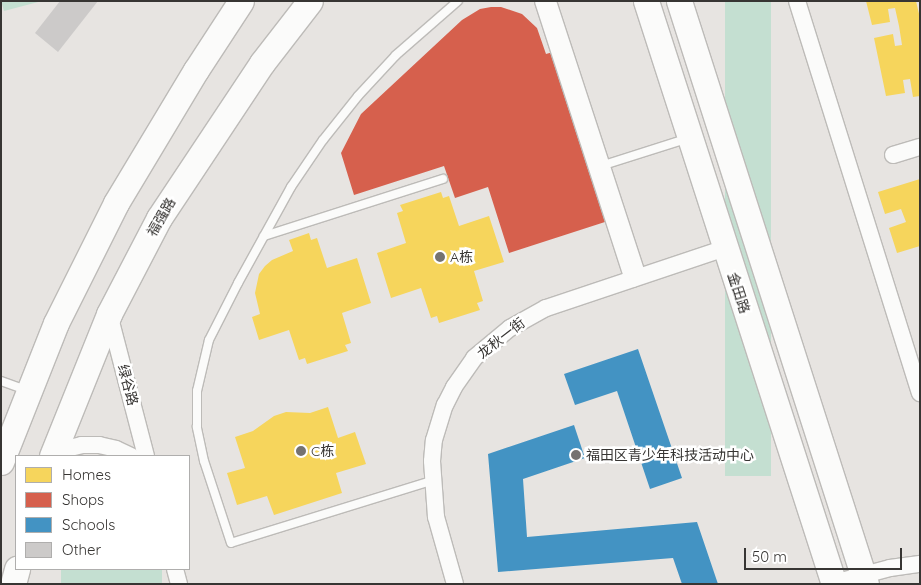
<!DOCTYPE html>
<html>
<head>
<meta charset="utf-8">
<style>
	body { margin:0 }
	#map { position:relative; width:921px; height:585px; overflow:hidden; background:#e7e4e1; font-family:Quicksand,"Noto Sans SC",sans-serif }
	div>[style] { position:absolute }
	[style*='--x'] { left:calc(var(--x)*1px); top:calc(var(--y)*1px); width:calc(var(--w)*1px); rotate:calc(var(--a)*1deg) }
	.green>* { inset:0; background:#c4dfd1; transform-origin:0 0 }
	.homes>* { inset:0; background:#f6d55c }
	.shops>* { inset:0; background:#d6604d }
	.schools>* { inset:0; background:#4393c3 }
	.building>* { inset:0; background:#cccac9 }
	.roads { filter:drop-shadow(1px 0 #bdbbb8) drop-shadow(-1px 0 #bdbbb8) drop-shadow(0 1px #bdbbb8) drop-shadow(0 -1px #bdbbb8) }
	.lane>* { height:8px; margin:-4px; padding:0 4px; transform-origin:4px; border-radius:4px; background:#fbfbfa }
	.street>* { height:16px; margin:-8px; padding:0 8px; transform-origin:8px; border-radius:8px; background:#fbfbfa }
	.primary>* { height:25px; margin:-12.5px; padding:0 12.5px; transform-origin:12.5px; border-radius:12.5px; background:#fbfbfa }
	.dots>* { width:14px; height:14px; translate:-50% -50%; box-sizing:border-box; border:2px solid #fff; border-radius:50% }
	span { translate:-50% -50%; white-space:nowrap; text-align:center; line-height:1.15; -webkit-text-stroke:5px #fff; paint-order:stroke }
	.street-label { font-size:14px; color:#373533 }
	.poi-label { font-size:14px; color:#373533 }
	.left { translate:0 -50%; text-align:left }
	.frame { position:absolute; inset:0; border:2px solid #373533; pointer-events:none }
	.legend { position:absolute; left:15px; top:455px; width:175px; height:115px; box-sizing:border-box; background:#fff; border:1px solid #afaead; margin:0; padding:6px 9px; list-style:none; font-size:15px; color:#373533 }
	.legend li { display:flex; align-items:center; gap:10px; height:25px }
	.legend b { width:25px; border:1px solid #afaead }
	.scale { position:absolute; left:744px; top:548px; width:158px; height:22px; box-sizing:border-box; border:2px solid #373533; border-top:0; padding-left:6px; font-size:15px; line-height:18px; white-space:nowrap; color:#373533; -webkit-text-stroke:4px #fff; paint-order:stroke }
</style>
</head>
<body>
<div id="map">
	<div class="green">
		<i style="clip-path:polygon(1px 1px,42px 1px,4px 11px)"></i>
		<i style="left:725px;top:1px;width:46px;height:475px"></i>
		<i style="left:61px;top:569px;width:101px;height:16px"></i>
	</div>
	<div class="homes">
		<i style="clip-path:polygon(866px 1px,916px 1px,920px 18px,920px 96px,913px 97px,910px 79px,903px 80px,905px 93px,886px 96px,874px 38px,893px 34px,895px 46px,902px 45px,899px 26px,895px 8px,888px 9px,890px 22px,872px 25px)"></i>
		<i style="clip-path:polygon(920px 179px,920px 246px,897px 253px,889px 228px,906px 222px,901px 209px,885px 214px,878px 192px)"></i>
		<i style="clip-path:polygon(441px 192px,443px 198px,449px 196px,459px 226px,489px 216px,504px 262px,474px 271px,483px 301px,477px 303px,480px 310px,439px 323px,437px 316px,431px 318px,421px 288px,391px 298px,377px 253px,406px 243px,397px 213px,403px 211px,400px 205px)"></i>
		<i style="clip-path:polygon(309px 233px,311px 240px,317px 238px,327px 268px,357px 258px,371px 303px,342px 313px,351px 343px,345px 345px,348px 351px,307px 364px,305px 358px,299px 360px,289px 330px,259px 340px,252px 317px,260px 314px,255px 293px,259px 274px,265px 266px,272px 260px,293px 251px,289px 240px)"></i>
		<i style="clip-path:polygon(328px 407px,338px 438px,355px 432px,366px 464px,336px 473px,342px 493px,274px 515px,267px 496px,237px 505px,227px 473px,245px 468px,235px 437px,253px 431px,274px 416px,286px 412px,310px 413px)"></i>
	</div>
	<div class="shops">
		<i style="clip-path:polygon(491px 7px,501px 7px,522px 14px,537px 28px,546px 54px,553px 52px,608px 221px,509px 253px,488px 187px,455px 198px,444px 166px,354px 195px,341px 153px,361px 114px,462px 20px,480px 9px)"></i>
	</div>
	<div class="schools">
		<i style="clip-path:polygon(638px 349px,682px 478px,650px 489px,617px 391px,575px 405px,564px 374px)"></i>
		<i style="clip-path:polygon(574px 425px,585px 458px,523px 479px,527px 537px,697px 522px,718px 584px,682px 584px,673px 558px,498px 572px,488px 454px)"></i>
	</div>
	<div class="building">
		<i style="clip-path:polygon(60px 1px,98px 1px,58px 52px,35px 33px)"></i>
	</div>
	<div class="roads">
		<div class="lane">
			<i style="--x:552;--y:1;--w:289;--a:71.9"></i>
			<i style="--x:607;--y:164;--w:83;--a:-17.6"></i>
			<i style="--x:264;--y:236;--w:188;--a:-17.7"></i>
			<i style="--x:1;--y:381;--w:27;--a:20"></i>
			<i style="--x:431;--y:481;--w:209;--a:162.8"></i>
			<i style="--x:231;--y:543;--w:86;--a:-108.2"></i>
			<i style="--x:204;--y:461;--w:35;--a:-102"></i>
			<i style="--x:197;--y:427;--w:36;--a:-90"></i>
			<i style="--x:197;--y:391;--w:52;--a:-76.8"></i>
			<i style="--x:209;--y:340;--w:64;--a:-63"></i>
			<i style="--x:238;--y:283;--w:110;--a:-61.1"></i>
			<i style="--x:291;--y:187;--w:57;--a:-55.8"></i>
			<i style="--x:323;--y:140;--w:56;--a:-51.5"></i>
			<i style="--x:358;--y:96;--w:56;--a:-47.2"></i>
			<i style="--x:396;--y:55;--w:82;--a:-41.1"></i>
		</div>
		<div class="street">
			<i style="--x:543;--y:1;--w:292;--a:72.1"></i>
			<i style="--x:797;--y:1;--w:411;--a:72.6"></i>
			<i style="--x:893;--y:155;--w:28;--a:-17"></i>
			<i style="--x:109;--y:314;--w:147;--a:75.4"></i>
			<i style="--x:54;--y:456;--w:14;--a:-30"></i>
			<i style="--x:66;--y:449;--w:16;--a:-14"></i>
			<i style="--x:82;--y:445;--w:17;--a:0"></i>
			<i style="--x:99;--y:445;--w:17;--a:13"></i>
			<i style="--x:116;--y:449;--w:17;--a:25"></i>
			<i style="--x:175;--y:569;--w:16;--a:75"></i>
			<i style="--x:834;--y:583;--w:58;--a:-15"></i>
			<i style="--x:890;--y:568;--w:30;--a:-8"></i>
			<i style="--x:455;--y:584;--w:70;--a:-105.8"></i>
			<i style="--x:436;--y:517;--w:56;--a:-94.1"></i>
			<i style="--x:432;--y:461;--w:21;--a:-85"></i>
			<i style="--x:434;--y:440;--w:37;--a:-73"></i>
			<i style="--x:445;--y:405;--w:20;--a:-63"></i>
			<i style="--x:454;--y:387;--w:35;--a:-55"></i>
			<i style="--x:474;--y:358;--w:47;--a:-39.8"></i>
			<i style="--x:510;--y:328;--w:41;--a:-29.1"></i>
			<i style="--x:546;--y:308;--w:189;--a:-18.5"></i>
		</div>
		<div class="primary">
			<i style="--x:646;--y:1;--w:613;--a:72.13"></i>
			<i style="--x:679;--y:1;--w:612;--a:72.22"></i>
			<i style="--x:52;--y:456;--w:153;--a:-68.1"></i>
			<i style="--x:109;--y:314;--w:108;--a:-62.5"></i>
			<i style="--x:159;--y:218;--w:186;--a:-56.4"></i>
			<i style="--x:262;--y:63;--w:78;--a:-52.3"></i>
			<i style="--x:1;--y:462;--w:149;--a:-68.4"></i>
			<i style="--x:56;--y:323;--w:134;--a:-63.4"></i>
			<i style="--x:116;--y:203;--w:155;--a:-59"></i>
			<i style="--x:196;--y:70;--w:82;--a:-56.9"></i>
			<i style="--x:13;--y:584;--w:16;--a:-75"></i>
		</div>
	</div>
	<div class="dots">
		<i style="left:440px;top:257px;background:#757270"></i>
		<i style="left:301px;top:451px;background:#757270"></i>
		<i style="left:576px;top:455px;background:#757270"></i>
	</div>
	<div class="street-label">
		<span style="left:161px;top:217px;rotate:-60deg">福强路</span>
		<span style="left:739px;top:293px;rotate:72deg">金田路</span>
		<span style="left:501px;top:338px;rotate:-38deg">龙秋一街</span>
		<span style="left:128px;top:385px;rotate:75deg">绿谷路</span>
	</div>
	<div class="poi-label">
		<span class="left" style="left:450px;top:257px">A栋</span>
		<span class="left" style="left:311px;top:451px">C栋</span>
		<span class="left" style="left:586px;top:455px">福田区青少年科技活动中心</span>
	</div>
	<div class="frame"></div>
	<ul class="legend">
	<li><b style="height:14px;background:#f6d55c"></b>Homes</li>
	<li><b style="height:14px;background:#d6604d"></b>Shops</li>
	<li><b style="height:14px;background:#4393c3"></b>Schools</li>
	<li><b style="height:14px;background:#cccac9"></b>Other</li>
	</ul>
	<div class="scale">50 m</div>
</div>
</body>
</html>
